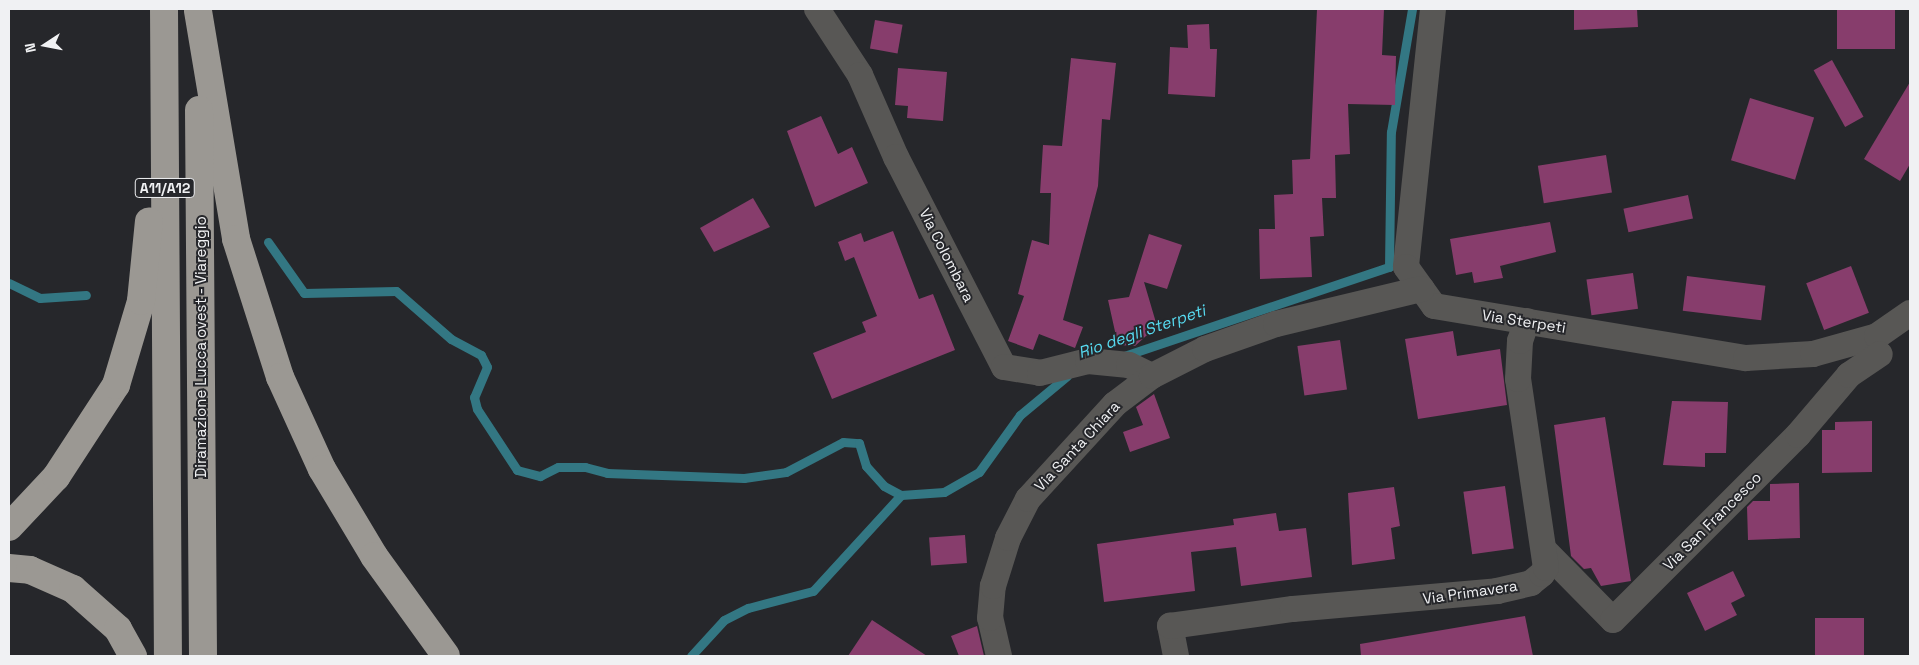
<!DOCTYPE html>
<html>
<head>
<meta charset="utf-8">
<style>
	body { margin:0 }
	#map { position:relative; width:1919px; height:665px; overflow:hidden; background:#26272b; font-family:"Space Grotesk",sans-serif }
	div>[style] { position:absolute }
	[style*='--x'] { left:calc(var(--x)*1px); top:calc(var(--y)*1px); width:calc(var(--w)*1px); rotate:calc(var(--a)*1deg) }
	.stream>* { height:9px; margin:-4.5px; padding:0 4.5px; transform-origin:4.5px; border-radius:4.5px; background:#337783 }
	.building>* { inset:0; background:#873d6c; transform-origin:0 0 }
	.minor>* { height:26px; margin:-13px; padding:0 13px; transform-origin:13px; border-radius:13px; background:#585755 }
	.motorway>* { height:28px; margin:-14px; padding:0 14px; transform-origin:14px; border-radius:14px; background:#9b9893 }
	span { translate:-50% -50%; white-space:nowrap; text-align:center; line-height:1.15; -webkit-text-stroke:4px #26272b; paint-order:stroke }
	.shield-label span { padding:1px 4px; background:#26272b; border:1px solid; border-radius:4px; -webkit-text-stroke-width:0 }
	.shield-label { font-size:14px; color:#f0f1f3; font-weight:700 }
	.street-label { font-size:15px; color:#f0f1f3 }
	.water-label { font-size:16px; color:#57dbf1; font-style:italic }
	.frame { position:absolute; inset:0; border:10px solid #f0f1f3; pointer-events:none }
	.north { position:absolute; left:20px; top:20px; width:50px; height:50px; -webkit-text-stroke:4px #26272b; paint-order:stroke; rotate:259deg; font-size:14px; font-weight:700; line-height:20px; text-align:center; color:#f0f1f3 }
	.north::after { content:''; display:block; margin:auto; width:18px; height:22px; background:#f0f1f3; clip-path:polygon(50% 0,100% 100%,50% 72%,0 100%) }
</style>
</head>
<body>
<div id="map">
	<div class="stream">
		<i style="--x:268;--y:242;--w:62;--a:54.8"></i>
		<i style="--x:304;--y:293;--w:92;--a:-1.2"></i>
		<i style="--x:396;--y:291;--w:73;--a:41.1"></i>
		<i style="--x:451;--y:339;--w:34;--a:28"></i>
		<i style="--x:481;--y:355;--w:13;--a:63"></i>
		<i style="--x:487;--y:367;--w:33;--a:113"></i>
		<i style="--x:474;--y:397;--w:12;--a:76"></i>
		<i style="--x:477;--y:409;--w:73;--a:56.7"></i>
		<i style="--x:517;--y:470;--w:24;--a:15"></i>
		<i style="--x:540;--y:476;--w:20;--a:-27"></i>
		<i style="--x:558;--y:467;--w:27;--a:0"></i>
		<i style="--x:585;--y:467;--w:23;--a:15"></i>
		<i style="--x:607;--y:473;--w:137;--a:2.1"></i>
		<i style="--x:744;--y:478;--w:42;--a:-8.1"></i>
		<i style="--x:786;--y:472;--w:64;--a:-27.8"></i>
		<i style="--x:843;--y:442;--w:16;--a:4"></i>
		<i style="--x:859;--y:443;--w:24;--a:73"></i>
		<i style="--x:866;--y:466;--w:27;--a:48"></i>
		<i style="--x:884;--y:486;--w:19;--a:28"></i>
		<i style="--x:901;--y:495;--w:43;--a:-4"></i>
		<i style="--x:944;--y:492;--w:40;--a:-29.7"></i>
		<i style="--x:979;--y:472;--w:70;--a:-54.3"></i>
		<i style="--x:1020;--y:415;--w:61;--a:-39.7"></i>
		<i style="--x:9;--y:283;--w:34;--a:26"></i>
		<i style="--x:40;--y:298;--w:46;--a:-3.7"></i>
		<i style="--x:1124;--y:356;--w:280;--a:-18.6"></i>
		<i style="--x:1389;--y:267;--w:135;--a:-89.2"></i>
		<i style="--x:1391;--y:132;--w:125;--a:-80.3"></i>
		<i style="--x:691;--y:656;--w:49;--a:-47.5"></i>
		<i style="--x:724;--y:620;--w:27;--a:-27"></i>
		<i style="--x:748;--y:608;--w:67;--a:-14.7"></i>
		<i style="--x:813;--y:591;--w:130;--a:-47.5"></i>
	</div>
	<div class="building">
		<i style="clip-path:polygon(1317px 9px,1384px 9px,1382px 55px,1396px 56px,1395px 105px,1348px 104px,1350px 154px,1335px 155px,1336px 198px,1322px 198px,1324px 236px,1310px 237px,1312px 277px,1260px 279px,1259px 229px,1275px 229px,1274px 195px,1293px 194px,1292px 160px,1310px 159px)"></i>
		<i style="clip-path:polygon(1574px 9px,1637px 9px,1638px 27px,1574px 30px)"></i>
		<i style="left:1837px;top:9px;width:58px;height:40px"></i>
		<i style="left:875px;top:20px;width:28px;height:29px;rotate:10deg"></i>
		<i style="clip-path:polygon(1209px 24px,1210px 49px,1217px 49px,1215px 97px,1168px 94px,1170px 47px,1188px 48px,1187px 25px)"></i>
		<i style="clip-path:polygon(1071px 58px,1116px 63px,1110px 120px,1102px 119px,1098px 186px,1063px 320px,1083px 327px,1075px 348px,1039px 334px,1033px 350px,1008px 341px,1024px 296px,1018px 294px,1032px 240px,1049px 245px,1051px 193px,1040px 193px,1043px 145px,1062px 146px)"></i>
		<i style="left:1832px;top:60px;width:65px;height:21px;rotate:61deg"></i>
		<i style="clip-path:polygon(898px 68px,947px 72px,943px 121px,907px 118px,908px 106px,895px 105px)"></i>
		<i style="clip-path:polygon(1910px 82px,1910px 164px,1900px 181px,1864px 159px)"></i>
		<i style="left:1750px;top:98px;width:67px;height:65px;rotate:17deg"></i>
		<i style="clip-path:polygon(821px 116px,838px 154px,852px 147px,868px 183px,815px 207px,787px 131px)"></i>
		<i style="left:1606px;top:155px;width:38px;height:69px;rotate:81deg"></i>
		<i style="left:1688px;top:195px;width:24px;height:66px;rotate:78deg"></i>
		<i style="clip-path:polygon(753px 198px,770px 227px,714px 252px,700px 228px)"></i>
		<i style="clip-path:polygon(1550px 222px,1556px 252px,1500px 266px,1503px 278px,1474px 283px,1472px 272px,1456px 275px,1450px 239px)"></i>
		<i style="clip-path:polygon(893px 231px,919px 299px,933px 294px,955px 350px,832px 399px,813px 353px,866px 332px,862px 322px,877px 316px,854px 257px,845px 261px,838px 242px,861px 233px,864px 242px)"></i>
		<i style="clip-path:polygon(1149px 234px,1182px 245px,1167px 289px,1144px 282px,1157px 326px,1135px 346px,1118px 345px,1108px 300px,1129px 297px)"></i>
		<i style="left:1851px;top:266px;width:50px;height:48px;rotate:69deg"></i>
		<i style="left:1633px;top:273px;width:36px;height:47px;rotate:82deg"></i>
		<i style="left:1687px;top:276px;width:79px;height:35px;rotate:7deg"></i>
		<i style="clip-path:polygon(1453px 331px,1457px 356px,1500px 349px,1507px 405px,1418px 419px,1405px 339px)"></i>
		<i style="left:1340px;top:340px;width:50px;height:43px;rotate:82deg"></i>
		<i style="clip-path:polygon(1154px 394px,1170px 438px,1130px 452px,1123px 432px,1143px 425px,1136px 407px)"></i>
		<i style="clip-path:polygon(1672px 401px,1728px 402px,1726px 453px,1705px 453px,1705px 467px,1663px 465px)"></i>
		<i style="clip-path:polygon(1605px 417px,1631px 581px,1601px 586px,1591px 568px,1584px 569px,1571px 556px,1554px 425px)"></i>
		<i style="clip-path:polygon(1872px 421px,1872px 472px,1822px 473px,1822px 430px,1835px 430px,1835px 422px)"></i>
		<i style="clip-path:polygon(1799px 483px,1800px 538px,1748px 540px,1747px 507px,1753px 501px,1770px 501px,1770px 484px)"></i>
		<i style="left:1505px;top:486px;width:63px;height:42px;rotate:82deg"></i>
		<i style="clip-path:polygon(1394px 487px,1400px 526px,1391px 528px,1395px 559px,1352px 565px,1348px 493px)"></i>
		<i style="clip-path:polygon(1276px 513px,1279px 531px,1306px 528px,1312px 577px,1241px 586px,1236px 547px,1191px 552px,1195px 591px,1104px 602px,1097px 544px,1234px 525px,1233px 519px)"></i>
		<i style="left:965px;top:535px;width:28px;height:36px;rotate:86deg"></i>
		<i style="clip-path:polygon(1733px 571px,1745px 596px,1731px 603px,1737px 615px,1705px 631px,1687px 593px)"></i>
		<i style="clip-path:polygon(1525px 616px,1533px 656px,1361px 656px,1360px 644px)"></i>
		<i style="left:1815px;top:618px;width:49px;height:38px"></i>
		<i style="clip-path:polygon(872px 620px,927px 656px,848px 656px)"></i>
		<i style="clip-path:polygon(977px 626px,984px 656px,959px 656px,951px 636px)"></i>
	</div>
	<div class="minor">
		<i style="--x:817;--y:9;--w:79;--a:56.9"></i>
		<i style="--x:860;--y:75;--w:90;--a:66.3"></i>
		<i style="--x:896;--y:157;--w:236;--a:62.8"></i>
		<i style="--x:1004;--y:367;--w:36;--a:9"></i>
		<i style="--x:1040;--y:373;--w:49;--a:-14"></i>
		<i style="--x:1088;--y:361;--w:41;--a:5.6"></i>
		<i style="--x:1129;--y:365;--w:25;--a:26"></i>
		<i style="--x:1433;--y:9;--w:259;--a:96"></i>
		<i style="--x:1406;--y:267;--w:48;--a:54.3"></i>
		<i style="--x:1434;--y:306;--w:316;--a:9.5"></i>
		<i style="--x:1746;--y:358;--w:67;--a:-3.4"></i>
		<i style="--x:1813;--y:354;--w:66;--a:-15.7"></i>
		<i style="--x:1877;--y:336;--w:40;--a:-34.9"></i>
		<i style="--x:1544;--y:550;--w:98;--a:45.4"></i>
		<i style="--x:1613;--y:620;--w:262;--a:-45"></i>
		<i style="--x:1798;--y:435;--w:79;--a:-49.6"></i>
		<i style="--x:1849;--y:375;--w:37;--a:-34"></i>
		<i style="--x:999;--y:656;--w:39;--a:-103"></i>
		<i style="--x:990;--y:618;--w:32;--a:-85"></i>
		<i style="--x:993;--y:586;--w:50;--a:-72.6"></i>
		<i style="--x:1008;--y:538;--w:44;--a:-62.9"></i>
		<i style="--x:1028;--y:499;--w:129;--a:-47.5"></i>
		<i style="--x:1115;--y:404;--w:46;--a:-37.1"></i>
		<i style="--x:1152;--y:376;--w:59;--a:-27"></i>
		<i style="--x:1205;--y:349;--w:75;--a:-19.4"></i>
		<i style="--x:1276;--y:324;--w:150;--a:-13.5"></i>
		<i style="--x:1176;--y:656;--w:31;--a:-101"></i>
		<i style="--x:1170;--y:626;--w:124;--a:-7.9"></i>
		<i style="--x:1293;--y:609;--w:205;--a:-5"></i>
		<i style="--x:1497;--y:591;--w:35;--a:-13"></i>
		<i style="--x:1531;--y:583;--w:14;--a:-39"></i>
		<i style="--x:1542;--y:574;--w:7;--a:-56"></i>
		<i style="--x:1546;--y:568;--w:191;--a:-98.4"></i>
		<i style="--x:1518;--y:379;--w:38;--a:-87"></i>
		<i style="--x:1520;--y:341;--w:21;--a:-71"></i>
	</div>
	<div class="motorway">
		<i style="--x:164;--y:9;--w:647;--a:89.65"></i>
		<i style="--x:198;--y:11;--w:231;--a:80.5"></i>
		<i style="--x:236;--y:239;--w:145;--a:72.3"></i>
		<i style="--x:280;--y:377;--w:101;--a:65.5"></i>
		<i style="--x:322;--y:469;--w:101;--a:59.1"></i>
		<i style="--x:374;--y:556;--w:123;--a:54.2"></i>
		<i style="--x:199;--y:110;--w:546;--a:89.58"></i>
		<i style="--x:9;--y:527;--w:69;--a:-46.8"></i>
		<i style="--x:56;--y:477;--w:110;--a:-56.9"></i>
		<i style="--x:116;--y:385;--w:88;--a:-73.4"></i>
		<i style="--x:141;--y:301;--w:80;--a:-84.3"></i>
		<i style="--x:9;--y:568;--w:21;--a:5"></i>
		<i style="--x:30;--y:570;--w:47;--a:23.8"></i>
		<i style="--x:73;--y:589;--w:60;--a:41.6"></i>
		<i style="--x:118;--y:629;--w:31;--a:61"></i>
	</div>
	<div class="shield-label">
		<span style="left:165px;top:188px">A11/A12</span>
	</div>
	<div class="street-label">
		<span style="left:947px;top:255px;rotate:63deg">Via Colombara</span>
		<span style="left:1524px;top:321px;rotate:9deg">Via Sterpeti</span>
		<span style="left:201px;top:347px;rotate:-90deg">Diramazione Lucca ovest - Viareggio</span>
		<span style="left:1077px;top:446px;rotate:-47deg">Via Santa Chiara</span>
		<span style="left:1712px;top:521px;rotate:-45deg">Via San Francesco</span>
		<span style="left:1470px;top:592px;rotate:-8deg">Via Primavera</span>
	</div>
	<div class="water-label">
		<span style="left:1142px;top:332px;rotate:-19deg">Rio degli Sterpeti</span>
	</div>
	<div class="frame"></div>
	<div class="north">N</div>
</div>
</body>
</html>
